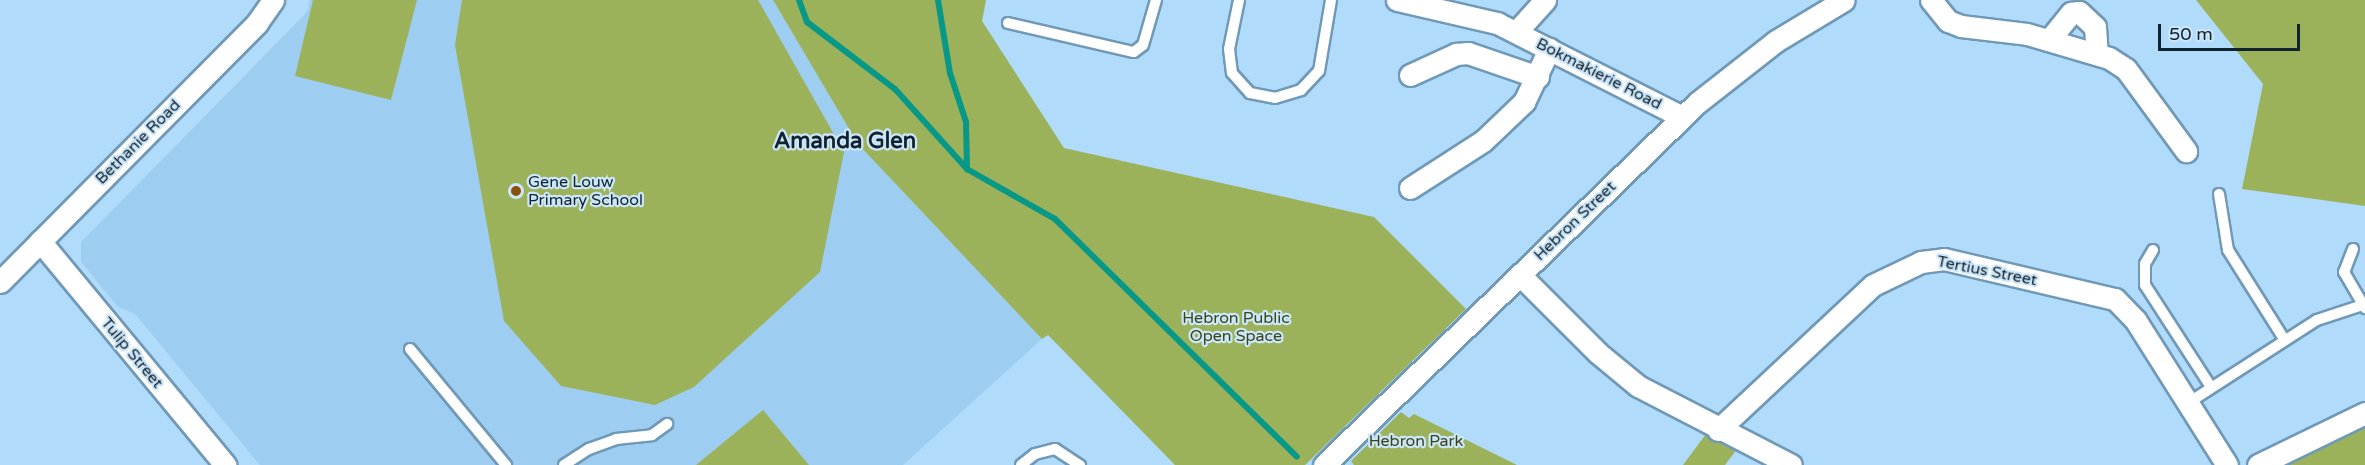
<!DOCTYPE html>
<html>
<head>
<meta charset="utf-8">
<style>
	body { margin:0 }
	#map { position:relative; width:2365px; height:465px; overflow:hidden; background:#b0dbfb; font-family:"Varela Round",sans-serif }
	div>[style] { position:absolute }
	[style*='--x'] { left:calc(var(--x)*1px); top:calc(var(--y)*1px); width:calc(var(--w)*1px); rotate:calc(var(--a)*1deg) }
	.built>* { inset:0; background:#9dcef2 }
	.green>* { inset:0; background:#9bb25b }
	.stream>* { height:6px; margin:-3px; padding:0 3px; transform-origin:3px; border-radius:3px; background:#079887 }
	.roads { filter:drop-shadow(2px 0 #7099b7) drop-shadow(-2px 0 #7099b7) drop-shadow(0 2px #7099b7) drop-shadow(0 -2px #7099b7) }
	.lane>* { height:10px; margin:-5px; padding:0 5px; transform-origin:5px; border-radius:5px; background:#fff }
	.street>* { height:21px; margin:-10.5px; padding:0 10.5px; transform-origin:10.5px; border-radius:10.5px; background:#fff }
	.dots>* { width:16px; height:16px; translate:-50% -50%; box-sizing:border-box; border:3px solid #cce6f9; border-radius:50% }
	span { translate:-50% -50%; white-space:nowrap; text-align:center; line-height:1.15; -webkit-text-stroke:4.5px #cce6f9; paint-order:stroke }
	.street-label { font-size:16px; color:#12222e }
	.poi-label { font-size:16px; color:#12222e }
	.left { translate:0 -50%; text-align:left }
	.park-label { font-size:16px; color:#394419 }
	.district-label { font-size:22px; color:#12222e; font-weight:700 }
	.scale { position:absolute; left:2158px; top:24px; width:142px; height:27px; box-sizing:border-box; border:3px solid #12222e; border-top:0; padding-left:8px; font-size:18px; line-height:21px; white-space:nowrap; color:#12222e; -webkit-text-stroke:4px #cce6f9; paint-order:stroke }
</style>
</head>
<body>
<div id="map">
	<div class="built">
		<i style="clip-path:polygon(310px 0,773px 0,858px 144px,1042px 339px,903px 465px,260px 465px,135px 314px,118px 307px,81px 262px,81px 242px,307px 12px)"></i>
	</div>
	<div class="green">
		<i style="clip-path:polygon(313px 0,417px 0,391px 100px,295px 76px)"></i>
		<i style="clip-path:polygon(462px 0,758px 0,844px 152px,820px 272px,694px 387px,655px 405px,561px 386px,504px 321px,455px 45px)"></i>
		<i style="clip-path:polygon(773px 0,986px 0,982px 21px,1064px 148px,1374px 217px,1466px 309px,1305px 465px,1175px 465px,1048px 335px,1042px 339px,858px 144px)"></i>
		<i style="clip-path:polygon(2196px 0,2365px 0,2365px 206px,2242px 189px,2263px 84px)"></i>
		<i style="clip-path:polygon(763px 410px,809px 465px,696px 465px)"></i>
		<i style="clip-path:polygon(1401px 412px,1409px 418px,1414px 414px,1517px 465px,1354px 465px,1351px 461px)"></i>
		<i style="clip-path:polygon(2365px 426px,2365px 465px,2282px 465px,2312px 449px)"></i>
		<i style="clip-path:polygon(1706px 434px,1737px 449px,1725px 465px,1683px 465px)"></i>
	</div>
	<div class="stream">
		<i style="--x:799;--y:0;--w:23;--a:70"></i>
		<i style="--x:807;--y:22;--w:111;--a:37.3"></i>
		<i style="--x:895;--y:89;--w:108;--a:48"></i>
		<i style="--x:967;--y:169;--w:101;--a:29.6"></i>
		<i style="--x:1055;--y:219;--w:339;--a:44.5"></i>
		<i style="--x:938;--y:0;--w:74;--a:80.7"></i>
		<i style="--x:950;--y:73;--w:52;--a:71.9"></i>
		<i style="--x:966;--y:122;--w:47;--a:88.8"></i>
	</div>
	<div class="roads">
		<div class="lane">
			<i style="--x:1239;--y:0;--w:50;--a:101.5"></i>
			<i style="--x:1229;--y:49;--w:24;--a:83"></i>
			<i style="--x:1232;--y:73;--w:27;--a:48"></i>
			<i style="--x:1250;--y:93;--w:25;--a:11"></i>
			<i style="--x:1275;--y:98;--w:27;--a:-17"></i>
			<i style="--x:1301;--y:90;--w:26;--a:-47"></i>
			<i style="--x:1319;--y:71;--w:72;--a:-80.4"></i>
			<i style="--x:1008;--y:23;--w:129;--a:13"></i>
			<i style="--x:1134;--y:52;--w:11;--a:-38"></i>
			<i style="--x:1143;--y:45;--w:47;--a:-73.9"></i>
			<i style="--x:2219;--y:194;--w:57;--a:80.9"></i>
			<i style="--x:2228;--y:250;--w:105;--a:57.8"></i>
			<i style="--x:2353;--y:249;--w:25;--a:111"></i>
			<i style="--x:2344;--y:272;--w:42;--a:59.7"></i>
			<i style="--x:2153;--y:250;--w:16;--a:120"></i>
			<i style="--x:2145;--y:264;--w:21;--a:90"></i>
			<i style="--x:2145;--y:285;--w:121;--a:57.1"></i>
			<i style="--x:410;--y:349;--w:151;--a:50.4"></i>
			<i style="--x:2188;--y:403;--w:153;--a:-32.8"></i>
			<i style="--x:2317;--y:320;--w:48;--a:-18.1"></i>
			<i style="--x:564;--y:465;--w:30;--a:-33"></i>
			<i style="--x:589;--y:449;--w:29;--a:-20"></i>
			<i style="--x:616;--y:439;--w:36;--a:-6"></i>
			<i style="--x:652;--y:435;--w:19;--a:-36"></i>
			<i style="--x:1021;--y:465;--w:18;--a:-38"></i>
			<i style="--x:1035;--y:454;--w:21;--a:-14"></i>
			<i style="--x:1055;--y:449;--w:30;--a:33"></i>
		</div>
		<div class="street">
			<i style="--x:1397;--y:0;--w:103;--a:13"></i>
			<i style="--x:1497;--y:23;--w:208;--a:26.9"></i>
			<i style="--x:1931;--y:0;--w:27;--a:51"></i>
			<i style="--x:1948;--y:21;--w:14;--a:21"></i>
			<i style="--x:1961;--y:26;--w:66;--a:6.9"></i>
			<i style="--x:2027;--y:34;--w:85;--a:16.3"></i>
			<i style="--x:2109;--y:58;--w:20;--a:33"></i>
			<i style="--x:2126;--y:69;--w:102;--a:53.8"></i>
			<i style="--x:1517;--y:31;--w:42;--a:-47.9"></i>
			<i style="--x:2049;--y:40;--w:35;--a:-51"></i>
			<i style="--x:2071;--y:13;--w:8;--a:-7"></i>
			<i style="--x:2079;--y:12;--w:22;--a:43"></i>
			<i style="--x:2095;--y:27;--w:27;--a:86"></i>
			<i style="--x:1410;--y:75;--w:51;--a:-24.5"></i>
			<i style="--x:1456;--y:54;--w:12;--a:-5"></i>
			<i style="--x:1468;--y:53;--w:74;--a:18.9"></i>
			<i style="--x:1410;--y:188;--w:87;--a:-32.8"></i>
			<i style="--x:1483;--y:141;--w:57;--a:-43.6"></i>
			<i style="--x:1524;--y:102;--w:59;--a:-64.7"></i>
			<i style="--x:40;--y:241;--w:291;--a:50.4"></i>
			<i style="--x:1520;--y:275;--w:110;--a:45"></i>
			<i style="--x:1598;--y:353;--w:52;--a:39.5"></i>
			<i style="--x:1638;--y:386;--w:172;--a:27.3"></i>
			<i style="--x:0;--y:282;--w:365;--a:-45.2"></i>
			<i style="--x:257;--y:23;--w:28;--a:-55"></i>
			<i style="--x:1718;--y:430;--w:212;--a:-43.1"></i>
			<i style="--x:1873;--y:285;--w:53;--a:-25.6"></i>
			<i style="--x:1921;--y:262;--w:23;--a:-7"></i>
			<i style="--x:1944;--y:259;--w:176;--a:13.2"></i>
			<i style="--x:2115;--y:299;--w:30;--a:46"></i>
			<i style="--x:2136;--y:321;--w:170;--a:57.7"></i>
			<i style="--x:1324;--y:465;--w:520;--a:-44.14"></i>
			<i style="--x:1697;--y:103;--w:100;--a:-38.1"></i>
			<i style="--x:1776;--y:41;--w:79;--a:-31.1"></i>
			<i style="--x:2258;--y:465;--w:119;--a:-25.9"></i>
		</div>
	</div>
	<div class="dots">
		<i style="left:516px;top:191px;background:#8a4f0b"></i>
	</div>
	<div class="street-label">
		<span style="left:1599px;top:74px;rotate:27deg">Bokmakierie Road</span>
		<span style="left:138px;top:142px;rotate:-45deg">Bethanie Road</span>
		<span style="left:1575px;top:221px;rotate:-44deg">Hebron Street</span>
		<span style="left:1987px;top:271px;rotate:11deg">Tertius Street</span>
		<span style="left:132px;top:353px;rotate:50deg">Tulip Street</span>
	</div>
	<div class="poi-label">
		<span class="left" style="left:528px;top:191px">Gene Louw<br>Primary School</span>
	</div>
	<div class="park-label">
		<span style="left:1236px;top:327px">Hebron Public<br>Open Space</span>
		<span style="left:1416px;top:441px">Hebron Park</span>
	</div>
	<div class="district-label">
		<span style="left:845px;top:142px">Amanda Glen</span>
	</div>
	<div class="scale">50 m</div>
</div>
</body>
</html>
